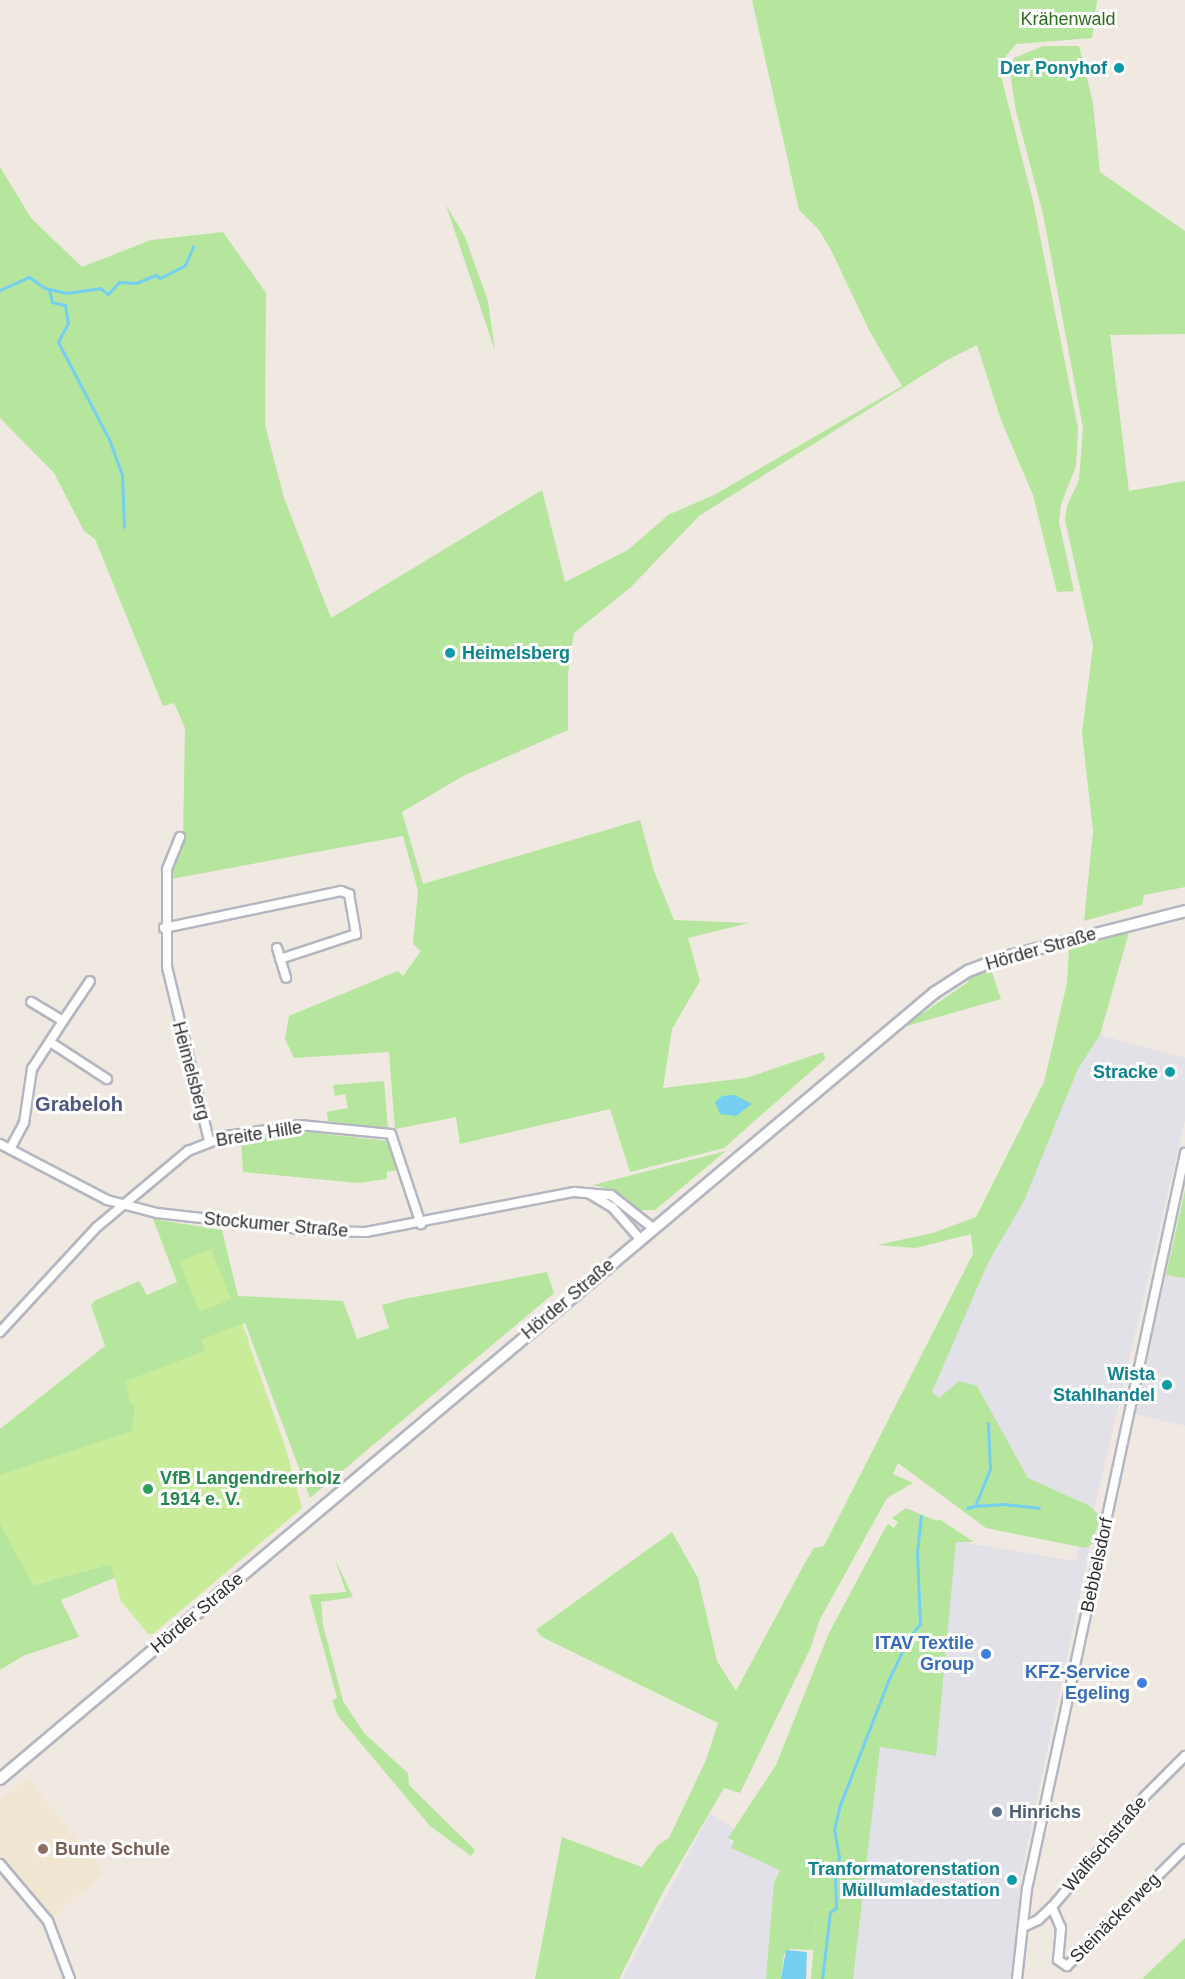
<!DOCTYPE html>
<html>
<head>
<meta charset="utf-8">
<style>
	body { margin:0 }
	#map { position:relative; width:1185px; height:1979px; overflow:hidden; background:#efe9e1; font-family:Helvetica,sans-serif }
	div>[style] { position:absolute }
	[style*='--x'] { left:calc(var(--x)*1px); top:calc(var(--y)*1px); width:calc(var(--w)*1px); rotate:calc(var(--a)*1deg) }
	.industrial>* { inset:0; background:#e3e1e8 }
	.education>* { inset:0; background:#f0e6d1 }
	.green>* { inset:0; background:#b6e59e }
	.pitch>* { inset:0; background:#c9ec9a; transform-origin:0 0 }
	.water>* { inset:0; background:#75cff0 }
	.stream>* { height:3px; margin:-1.5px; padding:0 1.5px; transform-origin:1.5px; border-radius:1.5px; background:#75cff0 }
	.roads { filter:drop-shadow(2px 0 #b4b7c1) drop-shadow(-2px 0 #b4b7c1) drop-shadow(0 2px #b4b7c1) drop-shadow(0 -2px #b4b7c1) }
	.minor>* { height:8px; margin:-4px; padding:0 4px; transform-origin:4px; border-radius:4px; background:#fff }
	.secondary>* { height:10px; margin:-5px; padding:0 5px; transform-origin:5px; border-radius:5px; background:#fff }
	.dots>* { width:16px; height:16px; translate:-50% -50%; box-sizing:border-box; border:3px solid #fff; border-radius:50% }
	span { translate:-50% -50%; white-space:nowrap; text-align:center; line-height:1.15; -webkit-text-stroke:6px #fff; paint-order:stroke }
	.park-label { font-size:18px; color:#2c6e1b }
	.culture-label { font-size:18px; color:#0d838f; font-weight:700 }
	.right { translate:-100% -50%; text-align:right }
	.left { translate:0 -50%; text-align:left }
	.street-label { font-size:18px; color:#2e2e2e }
	.leisure-label { font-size:18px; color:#27864d; font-weight:700 }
	.shop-label { font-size:18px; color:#366cbe; font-weight:700 }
	.service-label { font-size:18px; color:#4e5e75; font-weight:700 }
	.education-label { font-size:18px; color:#785e54; font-weight:700 }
	.neighbourhood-label { font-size:20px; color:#4d5680; font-weight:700 }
</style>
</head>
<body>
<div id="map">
	<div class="industrial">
		<i style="clip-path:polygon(1100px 1035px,1185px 1058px,1185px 1120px,1094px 1510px,1102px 1517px,1091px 1542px,1021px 1875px,1012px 1979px,853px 1979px,880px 1746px,936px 1756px,956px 1541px,1076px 1561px,1087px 1504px,1028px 1478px,977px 1386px,939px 1398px,932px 1392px,988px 1263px,1024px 1201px,1078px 1069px)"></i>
		<i style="clip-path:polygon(1166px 1275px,1185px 1278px,1185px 1426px,1135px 1414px)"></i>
		<i style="clip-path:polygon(710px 1813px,734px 1828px,730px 1842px,740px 1849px,819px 1876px,813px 1950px,782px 1943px,779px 1979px,622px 1979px)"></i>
	</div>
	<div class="education">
		<i style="clip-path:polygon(27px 1778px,105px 1872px,52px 1918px,0 1855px,0 1800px)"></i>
	</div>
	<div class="green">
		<i style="clip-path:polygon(752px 0,1097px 0,1092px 38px,1016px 44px,1006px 56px,1001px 76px,1033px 201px,1078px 428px,1076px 466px,1061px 504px,1059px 522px,1074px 591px,1057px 592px,1033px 495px,1001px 420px,977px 345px,947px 360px,699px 516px,631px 587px,574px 633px,568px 673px,568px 730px,463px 776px,402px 812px,423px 884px,640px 820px,654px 871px,674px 920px,749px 923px,688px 938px,700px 981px,672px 1029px,663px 1088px,746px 1078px,823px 1052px,825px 1059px,724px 1148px,630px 1172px,610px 1109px,460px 1144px,456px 1117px,395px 1129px,389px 1052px,294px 1058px,285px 1039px,289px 1016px,398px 971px,403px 976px,421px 951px,413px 944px,418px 891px,403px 836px,171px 879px,183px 839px,185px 728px,174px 703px,163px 706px,95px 539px,84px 531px,54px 473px,0 418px,0 167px,31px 218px,82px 267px,151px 240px,223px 232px,266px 293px,265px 425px,284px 498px,331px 618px,542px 490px,565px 582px,628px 550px,668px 515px,714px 495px,902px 386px,870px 332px,831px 250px,819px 230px,799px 210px)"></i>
		<i style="clip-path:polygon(1043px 46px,1079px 46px,1093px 103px,1100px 172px,1185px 231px,1185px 334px,1110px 335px,1129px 491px,1185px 481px,1185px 887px,1144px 895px,1142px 905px,1084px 921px,1093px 831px,1082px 733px,1093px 646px,1065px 520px,1067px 506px,1079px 480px,1083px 428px,1043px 214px,1016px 111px,1010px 72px,1014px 58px)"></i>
		<i style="clip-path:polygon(446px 205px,465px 237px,488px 301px,495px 351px)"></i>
		<i style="clip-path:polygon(1129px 932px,1100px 1035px,1078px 1069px,1024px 1201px,988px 1263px,932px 1392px,939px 1398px,959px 1381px,977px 1386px,1028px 1478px,1088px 1505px,1102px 1517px,1091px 1542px,1094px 1543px,1085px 1548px,986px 1528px,898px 1463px,893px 1474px,913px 1483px,887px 1498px,819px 1621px,811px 1647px,740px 1793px,724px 1788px,662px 1894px,619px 1979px,535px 1979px,562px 1837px,642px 1867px,658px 1845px,669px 1838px,706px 1760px,718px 1723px,542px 1637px,536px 1630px,672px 1532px,698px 1578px,717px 1661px,736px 1691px,806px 1561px,814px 1548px,824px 1546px,973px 1254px,971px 1234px,916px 1248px,877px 1245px,933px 1233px,976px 1217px,1044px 1082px,1067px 983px,1069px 947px)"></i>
		<i style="clip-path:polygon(990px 967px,1001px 999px,903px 1027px,968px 982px,967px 978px)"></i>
		<i style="clip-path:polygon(384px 1081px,388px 1129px,328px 1121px,327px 1112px,348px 1108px,345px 1094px,335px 1096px,333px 1085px)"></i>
		<i style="clip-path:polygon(307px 1132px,388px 1141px,398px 1170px,387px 1172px,387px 1179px,358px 1183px,243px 1172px,241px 1140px)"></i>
		<i style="clip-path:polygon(726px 1151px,655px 1210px,640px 1210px,613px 1190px,593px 1185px)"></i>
		<i style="clip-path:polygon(1185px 1190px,1185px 1278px,1166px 1275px)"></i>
		<i style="clip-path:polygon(evenodd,153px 1219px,222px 1230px,238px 1296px,343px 1301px,357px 1339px,389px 1328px,382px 1305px,404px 1299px,547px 1272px,554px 1293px,310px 1498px,245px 1323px,242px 1324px,249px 1342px,188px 1547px,61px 1600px,79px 1637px,23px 1656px,0 1670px,0 1429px,105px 1346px,91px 1305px,96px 1300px,139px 1281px,147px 1295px,177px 1282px,153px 1219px,125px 1560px,34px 1585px,26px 1572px,125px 1560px)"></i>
		<i style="clip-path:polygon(906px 1508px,937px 1521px,939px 1519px,974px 1542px,956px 1542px,936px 1756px,880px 1747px,853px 1979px,811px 1979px,819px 1877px,813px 1950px,790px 1949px,784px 1954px,781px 1979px,766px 1979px,774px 1883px,780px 1870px,731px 1848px,734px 1841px,728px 1838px,776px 1765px,829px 1633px,883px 1532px,888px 1524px,894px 1528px,898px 1522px,892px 1518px)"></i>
		<i style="clip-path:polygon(335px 1559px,353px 1597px,321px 1602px,323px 1625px,343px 1701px,364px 1733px,408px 1773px,409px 1785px,475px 1850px,471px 1856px,430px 1826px,338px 1716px,332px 1700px,337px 1698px,309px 1595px,346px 1592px)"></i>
		<i style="clip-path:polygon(1185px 1938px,1185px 1979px,1142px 1979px)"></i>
	</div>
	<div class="pitch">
		<i style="left:211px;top:1249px;width:54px;height:34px;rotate:68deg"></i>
		<i style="clip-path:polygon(242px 1324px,286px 1449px,302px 1508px,153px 1634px,148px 1634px,121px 1601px,111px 1564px,33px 1585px,0 1524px,0 1475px,132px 1431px,135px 1406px,130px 1404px,126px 1381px,205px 1351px,201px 1340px)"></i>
	</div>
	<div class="water">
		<i style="clip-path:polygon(735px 1095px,752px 1104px,736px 1116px,720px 1114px,715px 1102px,722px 1096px)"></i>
		<i style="clip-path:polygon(786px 1950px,807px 1952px,806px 1979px,781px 1979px)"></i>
	</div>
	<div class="stream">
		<i style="--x:49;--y:289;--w:13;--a:77"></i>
		<i style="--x:52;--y:302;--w:13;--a:13"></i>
		<i style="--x:65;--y:305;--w:18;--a:81"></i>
		<i style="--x:68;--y:323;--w:21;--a:118"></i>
		<i style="--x:58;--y:342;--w:110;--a:62.3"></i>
		<i style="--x:109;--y:439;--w:38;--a:70"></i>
		<i style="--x:122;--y:475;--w:52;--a:87.8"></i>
		<i style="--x:0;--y:290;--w:32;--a:-24"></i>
		<i style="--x:29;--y:277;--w:19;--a:35"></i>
		<i style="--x:45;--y:288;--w:22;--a:13"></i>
		<i style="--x:66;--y:293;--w:34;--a:-8"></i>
		<i style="--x:100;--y:288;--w:10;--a:37"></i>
		<i style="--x:108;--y:294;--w:16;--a:-47"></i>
		<i style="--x:119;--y:282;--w:17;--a:3"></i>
		<i style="--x:136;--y:283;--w:22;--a:-22"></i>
		<i style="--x:156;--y:275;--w:5;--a:37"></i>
		<i style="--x:160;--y:278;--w:28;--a:-27"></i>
		<i style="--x:185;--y:265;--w:20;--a:-66"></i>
		<i style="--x:975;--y:1506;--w:28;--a:-4"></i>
		<i style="--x:1003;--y:1504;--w:36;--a:6"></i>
		<i style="--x:967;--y:1508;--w:8;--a:-14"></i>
		<i style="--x:975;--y:1506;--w:40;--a:-68"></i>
		<i style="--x:990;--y:1469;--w:46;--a:-92.5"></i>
		<i style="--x:822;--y:1979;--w:67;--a:-83.2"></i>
		<i style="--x:830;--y:1912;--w:7;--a:-34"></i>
		<i style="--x:836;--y:1908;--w:29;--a:-92"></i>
		<i style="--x:835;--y:1879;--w:22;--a:-80"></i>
		<i style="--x:839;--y:1857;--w:27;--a:-100"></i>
		<i style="--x:834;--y:1830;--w:26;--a:-77"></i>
		<i style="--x:840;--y:1805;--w:133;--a:-68.8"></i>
		<i style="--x:888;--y:1681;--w:49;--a:-64.5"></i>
		<i style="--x:909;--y:1637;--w:17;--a:-50"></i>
		<i style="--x:920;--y:1624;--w:71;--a:-92.4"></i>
		<i style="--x:917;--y:1553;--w:37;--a:-84"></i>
	</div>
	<div class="roads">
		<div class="minor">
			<i style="--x:180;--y:837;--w:35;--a:112"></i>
			<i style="--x:167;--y:870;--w:97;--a:90"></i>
			<i style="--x:167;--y:967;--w:179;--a:76.4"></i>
			<i style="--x:164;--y:928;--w:181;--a:-11.8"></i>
			<i style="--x:341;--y:891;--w:9;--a:21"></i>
			<i style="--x:349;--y:894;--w:41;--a:80.1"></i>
			<i style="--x:356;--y:934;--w:80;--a:161.8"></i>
			<i style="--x:277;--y:948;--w:31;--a:73"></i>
			<i style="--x:63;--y:1021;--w:48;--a:-56"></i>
			<i style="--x:50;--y:1042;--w:68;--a:33"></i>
			<i style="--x:0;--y:1144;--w:121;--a:27.6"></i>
			<i style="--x:107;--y:1200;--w:52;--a:14.6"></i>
			<i style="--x:157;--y:1213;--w:161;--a:6.4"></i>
			<i style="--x:317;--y:1231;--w:49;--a:1.2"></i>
			<i style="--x:366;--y:1232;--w:212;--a:-10.9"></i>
			<i style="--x:574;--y:1192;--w:37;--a:5"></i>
			<i style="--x:611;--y:1195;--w:53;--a:38.2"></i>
			<i style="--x:10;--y:1149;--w:30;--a:-62"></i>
			<i style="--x:24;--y:1123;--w:55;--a:-81.6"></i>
			<i style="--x:32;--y:1069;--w:57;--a:-57.1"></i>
			<i style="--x:63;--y:1021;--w:37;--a:-149"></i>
			<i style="--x:590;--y:1194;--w:27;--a:31"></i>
			<i style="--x:613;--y:1208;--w:41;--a:48.9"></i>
			<i style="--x:0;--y:1332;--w:143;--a:-47.3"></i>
			<i style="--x:97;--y:1227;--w:119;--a:-39.9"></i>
			<i style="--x:188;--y:1151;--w:41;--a:-21.5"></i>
			<i style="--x:226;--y:1136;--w:75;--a:-8.5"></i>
			<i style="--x:300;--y:1125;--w:91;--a:5.6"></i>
			<i style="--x:391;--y:1134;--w:95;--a:71.6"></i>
			<i style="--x:0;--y:1864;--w:75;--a:49.9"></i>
			<i style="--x:48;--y:1921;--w:62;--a:69.2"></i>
			<i style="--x:1052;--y:1907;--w:23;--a:67"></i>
			<i style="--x:1061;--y:1928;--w:32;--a:95"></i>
			<i style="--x:1058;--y:1960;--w:11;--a:34"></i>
			<i style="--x:1067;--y:1966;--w:166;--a:-44.8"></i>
			<i style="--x:1023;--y:1927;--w:17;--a:-25"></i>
			<i style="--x:1038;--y:1920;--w:19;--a:-43"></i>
			<i style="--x:1052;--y:1907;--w:146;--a:-50"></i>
			<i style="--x:1146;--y:1795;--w:55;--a:-45"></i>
			<i style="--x:1017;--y:1979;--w:91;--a:-83.7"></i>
			<i style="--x:1027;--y:1889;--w:753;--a:-77.88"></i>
		</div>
		<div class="secondary">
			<i style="--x:0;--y:1779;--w:1221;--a:-40.08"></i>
			<i style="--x:934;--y:993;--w:40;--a:-32.9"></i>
			<i style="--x:968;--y:971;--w:40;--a:-21"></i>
			<i style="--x:1005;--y:957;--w:186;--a:-14.3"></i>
		</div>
	</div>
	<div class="dots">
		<i style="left:1119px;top:68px;background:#0f9aa8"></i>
		<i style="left:450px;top:653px;background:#0f9aa8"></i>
		<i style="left:1170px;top:1072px;background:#0f9aa8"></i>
		<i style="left:1167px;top:1385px;background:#0f9aa8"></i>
		<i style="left:148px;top:1489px;background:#2e9e5b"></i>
		<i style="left:986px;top:1654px;background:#3f7fe0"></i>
		<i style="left:1142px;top:1683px;background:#3f7fe0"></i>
		<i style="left:997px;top:1812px;background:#5c6f8a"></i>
		<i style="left:43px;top:1849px;background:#8d6e63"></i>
		<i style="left:1012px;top:1880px;background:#0f9aa8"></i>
	</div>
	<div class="park-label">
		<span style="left:1068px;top:19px">Krähenwald</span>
	</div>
	<div class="culture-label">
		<span class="right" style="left:1107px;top:68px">Der Ponyhof</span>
		<span class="left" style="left:462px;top:653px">Heimelsberg</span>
		<span class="right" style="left:1158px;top:1072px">Stracke</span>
		<span class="right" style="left:1155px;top:1385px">Wista<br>Stahlhandel</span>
		<span class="right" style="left:1000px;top:1880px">Tranformatorenstation<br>Müllumladestation</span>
	</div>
	<div class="street-label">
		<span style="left:1041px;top:949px;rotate:-16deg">Hörder Straße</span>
		<span style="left:191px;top:1071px;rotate:75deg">Heimelsberg</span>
		<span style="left:259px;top:1134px;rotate:-9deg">Breite Hille</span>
		<span style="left:276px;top:1225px;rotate:5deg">Stockumer Straße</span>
		<span style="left:568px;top:1299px;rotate:-40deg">Hörder Straße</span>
		<span style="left:1097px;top:1565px;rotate:-78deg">Bebbelsdorf</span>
		<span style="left:197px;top:1613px;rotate:-40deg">Hörder Straße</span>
		<span style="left:1105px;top:1844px;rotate:-50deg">Walfischstraße</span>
		<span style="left:1115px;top:1918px;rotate:-45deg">Steinäckerweg</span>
	</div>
	<div class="leisure-label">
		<span class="left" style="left:160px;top:1489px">VfB Langendreerholz<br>1914 e. V.</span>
	</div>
	<div class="shop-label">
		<span class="right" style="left:974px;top:1654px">ITAV Textile<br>Group</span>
		<span class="right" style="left:1130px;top:1683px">KFZ-Service<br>Egeling</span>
	</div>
	<div class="service-label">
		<span class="left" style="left:1009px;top:1812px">Hinrichs</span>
	</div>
	<div class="education-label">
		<span class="left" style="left:55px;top:1849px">Bunte Schule</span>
	</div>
	<div class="neighbourhood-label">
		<span style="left:79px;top:1104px">Grabeloh</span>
	</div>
</div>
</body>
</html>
